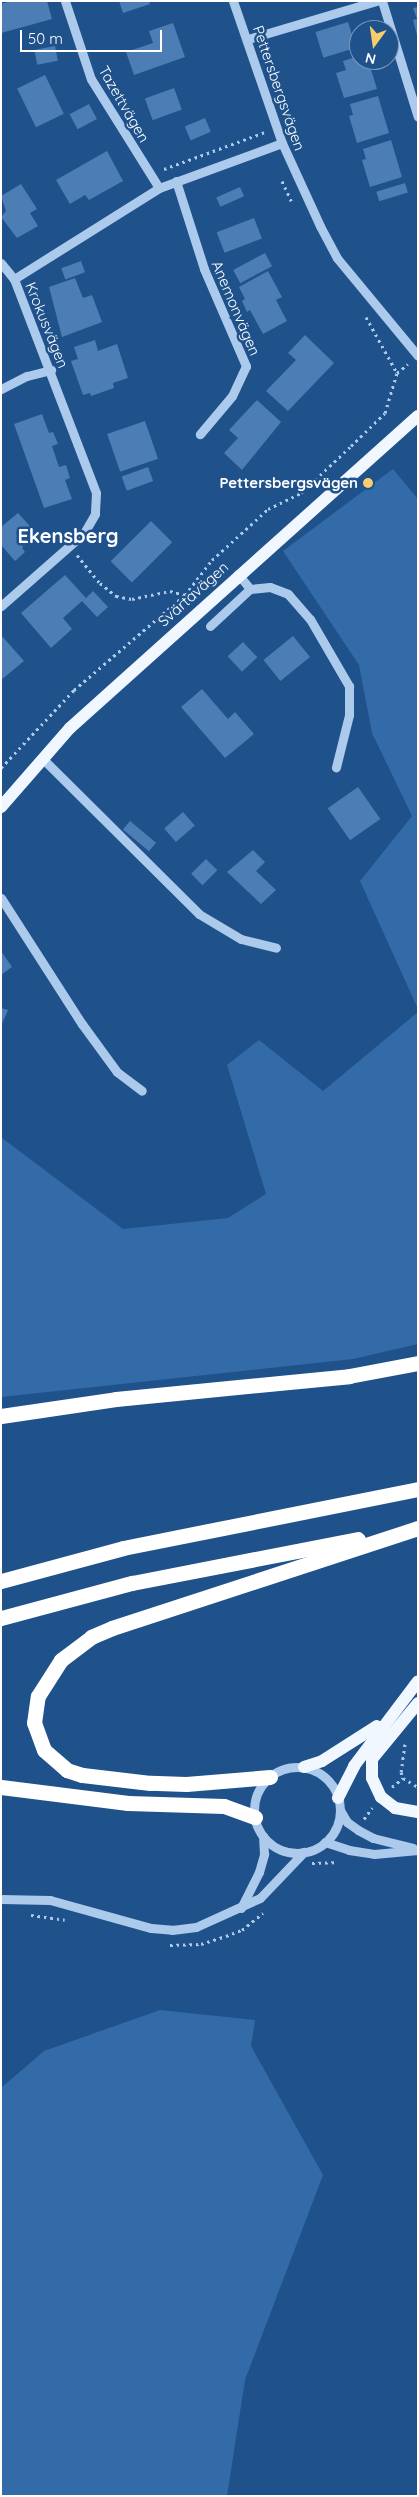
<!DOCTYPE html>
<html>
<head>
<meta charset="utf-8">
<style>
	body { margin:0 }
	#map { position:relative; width:419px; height:2497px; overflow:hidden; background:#1f518b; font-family:Quicksand,sans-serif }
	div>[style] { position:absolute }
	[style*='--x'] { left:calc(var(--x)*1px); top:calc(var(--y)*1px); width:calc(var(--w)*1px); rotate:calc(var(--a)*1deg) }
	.green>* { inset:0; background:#336ba9 }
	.building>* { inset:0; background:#4c7db5; transform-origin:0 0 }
	.path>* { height:3px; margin-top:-1.5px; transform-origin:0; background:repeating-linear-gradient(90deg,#accaec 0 2.5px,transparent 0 6.5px) }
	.minor>* { height:9px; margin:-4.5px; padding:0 4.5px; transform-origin:4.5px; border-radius:4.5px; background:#accaec }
	.minor>.ring { margin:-4.5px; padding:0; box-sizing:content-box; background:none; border:9px solid #accaec; border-radius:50% }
	.major>* { height:12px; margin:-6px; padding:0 6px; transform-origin:6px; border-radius:6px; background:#f1f7fe }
	.highway>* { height:15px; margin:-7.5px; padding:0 7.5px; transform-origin:7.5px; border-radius:7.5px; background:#fff }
	.dots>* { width:14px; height:14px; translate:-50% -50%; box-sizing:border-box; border:2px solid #1f518b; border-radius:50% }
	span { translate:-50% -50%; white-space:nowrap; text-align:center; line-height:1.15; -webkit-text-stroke:5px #1f518b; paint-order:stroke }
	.street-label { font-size:15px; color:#fff }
	.poi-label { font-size:15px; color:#fff; font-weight:700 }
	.right { translate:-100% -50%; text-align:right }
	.district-label { font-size:20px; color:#fff; font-weight:700 }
	.frame { position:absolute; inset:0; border:2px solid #fff; pointer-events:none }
	.north { position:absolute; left:349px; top:20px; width:50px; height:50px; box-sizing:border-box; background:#1f518b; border:1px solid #7997b9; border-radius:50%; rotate:194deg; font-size:14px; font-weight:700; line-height:20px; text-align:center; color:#fff }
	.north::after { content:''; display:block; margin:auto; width:18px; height:22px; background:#f9cd6c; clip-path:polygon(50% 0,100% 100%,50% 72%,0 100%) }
	.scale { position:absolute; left:20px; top:30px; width:142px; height:22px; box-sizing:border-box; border:2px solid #fff; border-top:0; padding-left:6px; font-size:15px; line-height:18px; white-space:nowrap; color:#fff; -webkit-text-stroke:4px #1f518b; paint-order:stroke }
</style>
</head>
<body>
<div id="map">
	<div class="green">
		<i style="clip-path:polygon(393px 469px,418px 499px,418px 1009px,360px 881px,412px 816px,372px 733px,359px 665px,283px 551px)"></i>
		<i style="clip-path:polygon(418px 1012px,418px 1344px,353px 1359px,1px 1397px,2px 1138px,123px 1229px,228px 1218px,266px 1194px,227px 1065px,259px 1040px,323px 1091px)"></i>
		<i style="clip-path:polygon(160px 2010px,255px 2020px,251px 2046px,323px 2175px,245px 2380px,227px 2496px,1px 2496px,1px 2088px,44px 2051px)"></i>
	</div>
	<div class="building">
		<i style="clip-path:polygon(11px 1px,47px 1px,52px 19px,1px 33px,1px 4px)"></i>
		<i style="clip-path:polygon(119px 1px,149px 1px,150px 4px,123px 13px)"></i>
		<i style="clip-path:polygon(418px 7px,418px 35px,417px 35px,413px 20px,417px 19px,413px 8px)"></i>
		<i style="left:348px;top:22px;width:27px;height:34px;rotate:73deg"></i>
		<i style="clip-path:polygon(173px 23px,185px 57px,134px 75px,126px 52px,153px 43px,149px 31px)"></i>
		<i style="left:55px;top:46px;width:15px;height:21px;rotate:79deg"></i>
		<i style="clip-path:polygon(359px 56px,359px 60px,375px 60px,369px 63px,377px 89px,344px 98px,336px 73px,346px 70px,343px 61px)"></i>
		<i style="left:45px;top:75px;width:43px;height:31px;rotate:64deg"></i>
		<i style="left:174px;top:88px;width:23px;height:31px;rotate:70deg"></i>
		<i style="clip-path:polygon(378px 96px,389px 133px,357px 143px,349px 116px,353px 115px,350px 104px)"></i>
		<i style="left:89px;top:104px;width:17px;height:22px;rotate:62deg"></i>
		<i style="left:205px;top:118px;width:15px;height:22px;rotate:67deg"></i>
		<i style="clip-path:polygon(391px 140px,402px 177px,370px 187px,362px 160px,366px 159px,363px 149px)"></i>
		<i style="clip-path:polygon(107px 151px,123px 181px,89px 200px,85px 195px,70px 204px,56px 180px)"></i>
		<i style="left:405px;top:183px;width:10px;height:30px;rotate:73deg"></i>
		<i style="clip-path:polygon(21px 184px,37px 209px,30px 213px,38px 226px,17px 238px,1px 217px,6px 211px,1px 196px)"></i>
		<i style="left:240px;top:187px;width:10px;height:26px;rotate:66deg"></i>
		<i style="left:254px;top:218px;width:22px;height:40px;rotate:69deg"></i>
		<i style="left:265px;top:253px;width:15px;height:36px;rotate:62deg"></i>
		<i style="left:81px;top:261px;width:12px;height:21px;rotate:70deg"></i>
		<i style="clip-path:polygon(268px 271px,282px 297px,276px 300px,287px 321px,263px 334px,250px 310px,247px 312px,242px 301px,245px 299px,239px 287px)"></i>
		<i style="clip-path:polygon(75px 278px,83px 298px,92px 295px,102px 322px,62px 337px,49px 287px)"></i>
		<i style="clip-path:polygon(305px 335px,334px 363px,288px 411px,266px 391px,296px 360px,288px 353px)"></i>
		<i style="clip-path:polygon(95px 340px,98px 351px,117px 344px,128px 378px,113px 383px,114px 388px,91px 396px,90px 393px,83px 395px,71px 361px,78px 359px,74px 347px)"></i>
		<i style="clip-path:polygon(257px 400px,281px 422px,242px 470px,224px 453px,238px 438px,229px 430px)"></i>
		<i style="clip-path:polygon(42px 414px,49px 433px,53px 432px,58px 444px,52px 446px,59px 467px,66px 465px,70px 478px,65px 480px,72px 499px,44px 508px,14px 424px)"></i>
		<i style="left:145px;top:421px;width:40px;height:40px;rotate:71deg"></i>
		<i style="left:148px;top:467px;width:15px;height:28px;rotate:70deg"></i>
		<i style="clip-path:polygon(18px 513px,37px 534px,22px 548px,25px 552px,15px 561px,1px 545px,1px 527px)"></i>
		<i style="left:151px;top:521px;width:30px;height:57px;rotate:45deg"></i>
		<i style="clip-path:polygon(65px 575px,86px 598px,93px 591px,108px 607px,97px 617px,82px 601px,63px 618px,72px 629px,51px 648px,21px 613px)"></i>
		<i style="clip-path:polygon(1px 635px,24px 661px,1px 680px)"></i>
		<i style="left:293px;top:636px;width:27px;height:38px;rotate:51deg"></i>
		<i style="left:243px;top:642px;width:21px;height:21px;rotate:47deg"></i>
		<i style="clip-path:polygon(202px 689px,228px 719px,235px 712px,254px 734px,225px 758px,181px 707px)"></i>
		<i style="left:358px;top:787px;width:39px;height:37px;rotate:55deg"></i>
		<i style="left:183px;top:812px;width:18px;height:25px;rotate:49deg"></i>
		<i style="left:130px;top:821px;width:34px;height:11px;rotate:40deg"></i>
		<i style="clip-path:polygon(253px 850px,265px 862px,256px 871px,276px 890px,261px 904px,227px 872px)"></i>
		<i style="left:206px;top:859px;width:16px;height:21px;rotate:45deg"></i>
		<i style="clip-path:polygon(1px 951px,12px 967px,1px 975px)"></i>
		<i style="clip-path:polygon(1px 1008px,8px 1010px,1px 1026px)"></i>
	</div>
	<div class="path">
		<i style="--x:164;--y:169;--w:108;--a:-20.1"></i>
		<i style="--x:282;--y:181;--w:23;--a:65"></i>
		<i style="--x:366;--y:317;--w:64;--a:61"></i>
		<i style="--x:77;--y:555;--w:36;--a:51"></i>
		<i style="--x:100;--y:583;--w:21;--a:39"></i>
		<i style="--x:116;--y:596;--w:16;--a:11"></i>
		<i style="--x:132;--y:599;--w:39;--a:-12"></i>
		<i style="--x:170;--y:591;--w:16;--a:15"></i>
		<i style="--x:1;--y:768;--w:107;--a:-46.9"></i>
		<i style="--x:74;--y:690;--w:146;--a:-40.6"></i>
		<i style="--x:185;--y:595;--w:44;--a:-52.4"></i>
		<i style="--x:212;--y:560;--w:76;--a:-42.3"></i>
		<i style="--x:268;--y:509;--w:37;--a:-26"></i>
		<i style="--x:301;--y:493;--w:69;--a:-43.2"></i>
		<i style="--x:351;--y:446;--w:47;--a:-44.1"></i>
		<i style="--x:385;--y:413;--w:42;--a:-73.3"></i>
		<i style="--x:397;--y:373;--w:14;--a:-39"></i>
		<i style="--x:405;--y:1744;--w:28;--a:98"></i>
		<i style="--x:401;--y:1772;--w:6;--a:72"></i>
		<i style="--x:403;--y:1778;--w:17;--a:31"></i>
		<i style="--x:392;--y:1787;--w:14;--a:-39"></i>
		<i style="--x:364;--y:1819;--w:14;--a:-54"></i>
		<i style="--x:312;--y:1863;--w:24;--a:-2"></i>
		<i style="--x:31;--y:1915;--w:34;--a:8"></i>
		<i style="--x:170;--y:1945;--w:31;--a:-2"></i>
		<i style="--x:201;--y:1944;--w:26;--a:-18"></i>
		<i style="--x:226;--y:1936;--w:17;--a:-21"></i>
		<i style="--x:242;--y:1930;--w:27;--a:-39"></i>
	</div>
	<div class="minor">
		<i style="--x:65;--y:1;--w:82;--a:71.6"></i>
		<i style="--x:91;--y:79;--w:128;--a:58"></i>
		<i style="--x:233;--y:1;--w:150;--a:71"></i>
		<i style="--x:282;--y:143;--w:91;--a:65.4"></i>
		<i style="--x:320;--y:226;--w:36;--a:62"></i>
		<i style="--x:337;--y:258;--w:127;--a:50.4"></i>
		<i style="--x:382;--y:1;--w:121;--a:72.8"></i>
		<i style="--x:248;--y:39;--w:134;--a:-16.5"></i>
		<i style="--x:176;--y:181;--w:92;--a:72.3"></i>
		<i style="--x:204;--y:269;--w:106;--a:66.6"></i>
		<i style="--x:246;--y:366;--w:33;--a:115"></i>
		<i style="--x:232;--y:396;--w:50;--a:130.1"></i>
		<i style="--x:1;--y:263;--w:21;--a:51"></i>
		<i style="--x:14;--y:279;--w:229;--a:69"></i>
		<i style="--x:96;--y:493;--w:21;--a:93"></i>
		<i style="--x:95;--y:514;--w:22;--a:120"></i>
		<i style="--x:84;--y:533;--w:111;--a:138.7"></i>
		<i style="--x:14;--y:279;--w:171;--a:-32.1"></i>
		<i style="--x:159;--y:188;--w:131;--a:-20.1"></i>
		<i style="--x:1;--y:389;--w:29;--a:-27"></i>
		<i style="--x:27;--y:376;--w:25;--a:-14"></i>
		<i style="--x:238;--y:574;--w:19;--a:51"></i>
		<i style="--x:250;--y:589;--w:20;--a:-6"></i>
		<i style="--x:270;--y:587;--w:19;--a:21"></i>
		<i style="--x:288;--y:594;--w:33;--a:49"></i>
		<i style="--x:310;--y:619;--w:78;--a:59.8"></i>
		<i style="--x:349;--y:686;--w:29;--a:90"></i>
		<i style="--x:349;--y:715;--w:54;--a:104"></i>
		<i style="--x:210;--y:626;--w:54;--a:-42.8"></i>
		<i style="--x:43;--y:759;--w:220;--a:44.8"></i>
		<i style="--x:199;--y:914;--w:49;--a:30.8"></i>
		<i style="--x:241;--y:939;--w:36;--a:14"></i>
		<i style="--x:1;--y:898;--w:150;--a:57.3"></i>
		<i style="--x:82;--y:1024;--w:59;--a:53.9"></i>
		<i style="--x:117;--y:1072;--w:31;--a:37"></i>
		<i class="ring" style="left:254px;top:1767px;width:77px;height:77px"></i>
		<i style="--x:340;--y:1810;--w:14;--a:60"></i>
		<i style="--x:347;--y:1822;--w:14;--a:36"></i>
		<i style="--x:358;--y:1830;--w:17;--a:28"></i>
		<i style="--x:373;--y:1838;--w:41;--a:14"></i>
		<i style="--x:325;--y:1842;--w:25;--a:18"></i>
		<i style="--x:349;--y:1850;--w:25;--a:9"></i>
		<i style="--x:374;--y:1854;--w:44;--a:-5.2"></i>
		<i style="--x:1;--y:1899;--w:49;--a:1.2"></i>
		<i style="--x:50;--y:1900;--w:105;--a:15.5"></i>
		<i style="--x:151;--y:1928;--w:21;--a:5"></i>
		<i style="--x:172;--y:1930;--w:24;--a:-7"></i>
		<i style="--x:196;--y:1927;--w:70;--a:-24.4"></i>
		<i style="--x:260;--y:1898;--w:64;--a:-46.3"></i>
		<i style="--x:241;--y:1908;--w:40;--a:-63.4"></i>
		<i style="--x:259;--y:1872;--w:19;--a:-74"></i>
		<i style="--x:264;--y:1854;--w:18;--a:-93"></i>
	</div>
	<div class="major">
		<i style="--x:1;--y:807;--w:105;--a:-48.9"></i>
		<i style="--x:70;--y:728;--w:467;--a:-41.9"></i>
		<i style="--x:418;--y:1703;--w:72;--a:129.4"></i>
		<i style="--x:372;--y:1759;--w:19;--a:90"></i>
		<i style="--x:372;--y:1778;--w:21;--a:65"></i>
		<i style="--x:381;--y:1797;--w:18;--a:38"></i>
		<i style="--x:395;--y:1808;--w:23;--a:10"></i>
		<i style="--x:304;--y:1767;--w:19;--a:-18"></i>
		<i style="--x:322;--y:1761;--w:65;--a:-32.5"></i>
		<i style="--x:338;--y:1798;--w:36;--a:-63"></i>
		<i style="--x:354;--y:1766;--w:106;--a:-53"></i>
	</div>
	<div class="highway">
		<i style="--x:1;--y:1416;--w:116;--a:-8.4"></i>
		<i style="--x:116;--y:1399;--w:234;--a:-5.6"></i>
		<i style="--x:349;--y:1376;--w:70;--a:-10.7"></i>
		<i style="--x:1;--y:1581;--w:126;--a:-15.1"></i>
		<i style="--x:123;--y:1548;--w:301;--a:-11.3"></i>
		<i style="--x:1;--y:1618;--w:136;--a:-15"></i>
		<i style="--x:132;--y:1583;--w:230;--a:-11"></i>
		<i style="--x:270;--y:1777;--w:84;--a:175.2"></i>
		<i style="--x:186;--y:1784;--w:36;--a:-178"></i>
		<i style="--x:150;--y:1783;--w:68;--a:-173.3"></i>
		<i style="--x:82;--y:1775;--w:16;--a:-162"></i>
		<i style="--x:67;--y:1770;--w:30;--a:-139"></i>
		<i style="--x:44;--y:1750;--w:29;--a:-110"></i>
		<i style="--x:34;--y:1723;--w:27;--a:-82"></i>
		<i style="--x:38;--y:1696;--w:43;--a:-57.4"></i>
		<i style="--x:61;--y:1660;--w:38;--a:-37"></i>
		<i style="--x:91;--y:1637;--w:23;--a:-23"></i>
		<i style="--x:112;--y:1628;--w:322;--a:-18.1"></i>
		<i style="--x:1;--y:1787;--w:128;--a:7.2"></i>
		<i style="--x:128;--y:1803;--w:96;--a:1.8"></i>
		<i style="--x:224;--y:1806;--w:33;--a:20"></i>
	</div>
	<div class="dots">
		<i style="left:368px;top:483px;background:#f9cd6c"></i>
	</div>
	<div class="street-label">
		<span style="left:279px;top:88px;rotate:71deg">Pettersbergsvägen</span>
		<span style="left:124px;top:104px;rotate:60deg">Tazettvägen</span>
		<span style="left:236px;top:308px;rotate:67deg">Anemonvägen</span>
		<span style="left:47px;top:325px;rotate:68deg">Krokusvägen</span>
		<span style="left:193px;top:594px;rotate:-42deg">Svärtavägen</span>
	</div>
	<div class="poi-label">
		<span class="right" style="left:358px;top:483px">Pettersbergsvägen</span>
	</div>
	<div class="district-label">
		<span style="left:68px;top:535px">Ekensberg</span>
	</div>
	<div class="frame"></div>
	<div class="north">N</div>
	<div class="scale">50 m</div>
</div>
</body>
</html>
